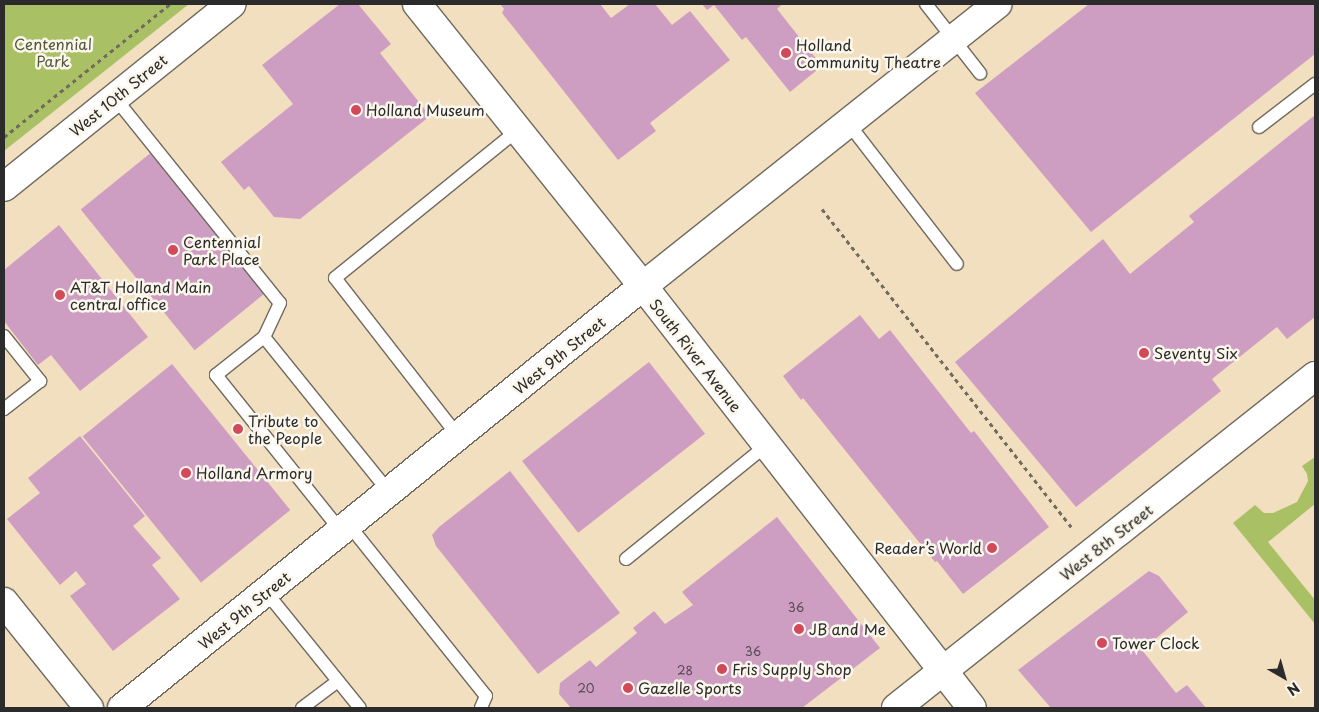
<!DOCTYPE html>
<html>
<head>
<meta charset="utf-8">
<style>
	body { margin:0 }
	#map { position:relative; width:1319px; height:712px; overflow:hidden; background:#f2dfc0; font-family:"Playpen Sans",sans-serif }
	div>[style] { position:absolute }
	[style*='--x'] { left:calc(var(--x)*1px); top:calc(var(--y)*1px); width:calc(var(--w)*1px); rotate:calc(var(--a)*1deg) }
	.green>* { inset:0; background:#aac065 }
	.building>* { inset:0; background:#ce9ec2; transform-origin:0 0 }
	.path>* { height:3px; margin-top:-1.5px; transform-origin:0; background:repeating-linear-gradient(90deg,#716a5f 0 4px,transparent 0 8px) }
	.roads { filter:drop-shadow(1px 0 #716a5f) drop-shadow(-1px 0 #716a5f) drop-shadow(0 1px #716a5f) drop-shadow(0 -1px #716a5f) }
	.service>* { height:12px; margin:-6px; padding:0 6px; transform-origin:6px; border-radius:6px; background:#fff }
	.tertiary>* { height:28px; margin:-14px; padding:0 14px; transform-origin:14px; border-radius:14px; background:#fff }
	.secondary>* { height:28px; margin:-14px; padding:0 14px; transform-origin:14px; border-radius:14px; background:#fff }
	.primary>* { height:28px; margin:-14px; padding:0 14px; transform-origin:14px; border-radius:14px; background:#fff }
	.dots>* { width:14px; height:14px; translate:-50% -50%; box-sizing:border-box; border:2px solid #fbf7ec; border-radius:50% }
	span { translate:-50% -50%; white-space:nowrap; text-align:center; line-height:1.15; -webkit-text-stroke:5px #fbf7ec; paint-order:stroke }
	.number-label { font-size:12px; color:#544851 }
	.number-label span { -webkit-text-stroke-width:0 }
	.park-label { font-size:15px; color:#51583c }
	.poi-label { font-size:15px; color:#2b2b2b }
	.left { translate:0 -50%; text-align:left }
	.right { translate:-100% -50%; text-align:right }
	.street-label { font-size:15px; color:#2b2b2b }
	.frame { position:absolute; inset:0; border:5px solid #2b2b2b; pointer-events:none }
	.north { position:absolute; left:1259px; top:652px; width:50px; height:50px; -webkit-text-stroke:4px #fbf7ec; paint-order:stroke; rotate:142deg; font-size:14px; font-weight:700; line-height:20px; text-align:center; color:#2b2b2b }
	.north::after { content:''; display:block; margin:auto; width:18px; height:22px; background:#2b2b2b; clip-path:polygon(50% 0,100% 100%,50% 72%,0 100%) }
</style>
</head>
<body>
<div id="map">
	<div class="green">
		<i style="clip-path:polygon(4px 4px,189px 4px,4px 151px)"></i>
		<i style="clip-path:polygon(1315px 457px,1315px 504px,1268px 542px,1315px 600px,1315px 624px,1233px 523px,1255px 505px,1264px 513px,1273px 513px,1297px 502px,1308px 481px,1307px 474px,1302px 466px)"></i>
	</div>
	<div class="building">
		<i style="clip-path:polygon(340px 4px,358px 4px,391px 44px,380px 53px,430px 116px,300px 219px,274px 217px,249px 186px,244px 190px,221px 162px,293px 104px,262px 65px)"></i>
		<i style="clip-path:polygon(500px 4px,600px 4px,611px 18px,630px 4px,655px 4px,672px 25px,690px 11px,730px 60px,650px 123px,656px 131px,618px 160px,502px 13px,504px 9px)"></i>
		<i style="clip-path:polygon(702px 4px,782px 4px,777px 9px,822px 66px,790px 92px,746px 37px,742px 40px,714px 5px,707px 10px)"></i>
		<i style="clip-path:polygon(1089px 4px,1315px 4px,1315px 54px,1091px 232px,975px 93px)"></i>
		<i style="clip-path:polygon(1315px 115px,1315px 317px,1287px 339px,1277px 327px,1212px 379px,1221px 391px,1076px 507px,955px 362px,1103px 239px,1130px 274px,1194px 222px,1189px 216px)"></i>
		<i style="left:153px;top:151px;width:181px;height:93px;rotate:51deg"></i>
		<i style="clip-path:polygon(59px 225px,148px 337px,80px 391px,51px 355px,38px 365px,4px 321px,4px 270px)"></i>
		<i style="clip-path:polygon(860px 315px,879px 339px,890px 330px,971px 433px,974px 431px,1049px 527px,963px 594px,937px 561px,935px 562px,803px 398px,801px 400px,783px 376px)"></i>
		<i style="left:649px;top:362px;width:91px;height:161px;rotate:52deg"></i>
		<i style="left:172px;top:364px;width:188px;height:115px;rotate:51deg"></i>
		<i style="clip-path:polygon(80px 436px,145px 516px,133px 526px,161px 558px,152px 565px,180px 599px,113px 651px,70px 596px,86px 584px,76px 571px,60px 585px,7px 519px,40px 493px,28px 478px)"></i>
		<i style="clip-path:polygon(510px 471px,620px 613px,538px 674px,436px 546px,432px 535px,439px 527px)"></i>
		<i style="clip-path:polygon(777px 517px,880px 648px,802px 708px,571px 708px,559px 694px,560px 683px,590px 660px,596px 667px,637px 633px,633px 628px,654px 611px,665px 624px,693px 605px,682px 592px)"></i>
		<i style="clip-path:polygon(1149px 571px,1159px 576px,1188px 612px,1142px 650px,1176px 693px,1187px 685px,1206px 708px,1051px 708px,1018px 670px)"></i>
	</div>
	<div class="path">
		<i style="--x:4;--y:137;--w:213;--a:-38.7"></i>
		<i style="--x:822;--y:209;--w:407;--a:51.9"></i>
	</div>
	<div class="roads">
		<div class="service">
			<i style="--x:926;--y:4;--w:88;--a:52"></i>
			<i style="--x:115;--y:98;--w:263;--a:51.2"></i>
			<i style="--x:280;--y:303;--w:38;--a:115"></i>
			<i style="--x:848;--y:123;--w:178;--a:52.3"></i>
			<i style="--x:1259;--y:127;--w:71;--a:-37.5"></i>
			<i style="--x:4;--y:336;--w:58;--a:51.3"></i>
			<i style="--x:40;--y:381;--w:46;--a:142.1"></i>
			<i style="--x:458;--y:436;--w:200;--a:-127.9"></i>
			<i style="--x:335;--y:278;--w:235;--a:-39"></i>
			<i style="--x:349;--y:525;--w:219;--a:51.3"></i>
			<i style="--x:486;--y:696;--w:13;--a:113"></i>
			<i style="--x:341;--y:531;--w:200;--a:-128.7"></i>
			<i style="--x:216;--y:375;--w:61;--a:-38.4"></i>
			<i style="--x:264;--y:337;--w:199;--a:51.1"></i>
			<i style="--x:626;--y:559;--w:181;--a:-39"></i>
			<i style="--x:266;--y:592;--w:149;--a:51"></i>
			<i style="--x:302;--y:708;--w:45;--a:-36.9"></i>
		</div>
		<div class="tertiary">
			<i style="--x:4;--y:187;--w:292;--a:-38.8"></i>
			<i style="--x:4;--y:602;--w:136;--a:51.3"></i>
		</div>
		<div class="secondary">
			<i style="--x:643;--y:286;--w:535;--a:52.06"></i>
			<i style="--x:896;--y:708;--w:535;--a:-38.39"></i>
		</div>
		<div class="primary">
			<i style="--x:417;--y:4;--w:361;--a:51.3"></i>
			<i style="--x:122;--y:708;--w:670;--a:-39.01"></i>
			<i style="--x:643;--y:286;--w:453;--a:-38.5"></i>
		</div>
	</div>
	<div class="dots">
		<i style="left:786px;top:53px;background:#d1495b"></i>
		<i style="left:356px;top:110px;background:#d1495b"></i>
		<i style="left:173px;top:250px;background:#d1495b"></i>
		<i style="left:60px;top:295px;background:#d1495b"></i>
		<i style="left:1144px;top:353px;background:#d1495b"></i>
		<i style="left:238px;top:429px;background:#d1495b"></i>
		<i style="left:186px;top:473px;background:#d1495b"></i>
		<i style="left:992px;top:548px;background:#d1495b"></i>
		<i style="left:799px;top:629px;background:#d1495b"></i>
		<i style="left:1102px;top:643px;background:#d1495b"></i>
		<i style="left:722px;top:669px;background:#d1495b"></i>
		<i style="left:628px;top:688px;background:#d1495b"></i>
	</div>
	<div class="number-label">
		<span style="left:796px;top:608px">36</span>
		<span style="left:753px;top:652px">36</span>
		<span style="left:685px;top:671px">28</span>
		<span style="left:586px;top:689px">20</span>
	</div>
	<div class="park-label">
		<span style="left:53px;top:52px">Centennial<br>Park</span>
	</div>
	<div class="poi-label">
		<span class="left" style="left:796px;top:53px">Holland<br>Community Theatre</span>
		<span class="left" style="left:366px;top:110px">Holland Museum</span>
		<span class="left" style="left:183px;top:250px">Centennial<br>Park Place</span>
		<span class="left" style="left:70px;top:295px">AT&amp;T Holland Main<br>central office</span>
		<span class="left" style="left:1154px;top:353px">Seventy Six</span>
		<span class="left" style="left:248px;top:429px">Tribute to<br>the People</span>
		<span class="left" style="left:196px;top:473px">Holland Armory</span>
		<span class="right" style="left:982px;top:548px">Reader’s World</span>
		<span class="left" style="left:809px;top:629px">JB and Me</span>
		<span class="left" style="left:1112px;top:643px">Tower Clock</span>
		<span class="left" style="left:732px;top:669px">Fris Supply Shop</span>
		<span class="left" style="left:638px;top:688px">Gazelle Sports</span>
	</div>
	<div class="street-label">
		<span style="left:118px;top:95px;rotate:-39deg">West 10th Street</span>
		<span style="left:559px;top:355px;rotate:-39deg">West 9th Street</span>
		<span style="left:696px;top:355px;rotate:52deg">South River Avenue</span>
		<span style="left:1106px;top:542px;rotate:-38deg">West 8th Street</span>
		<span style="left:244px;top:610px;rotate:-39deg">West 9th Street</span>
	</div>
	<div class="frame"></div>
	<div class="north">N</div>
</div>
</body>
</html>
